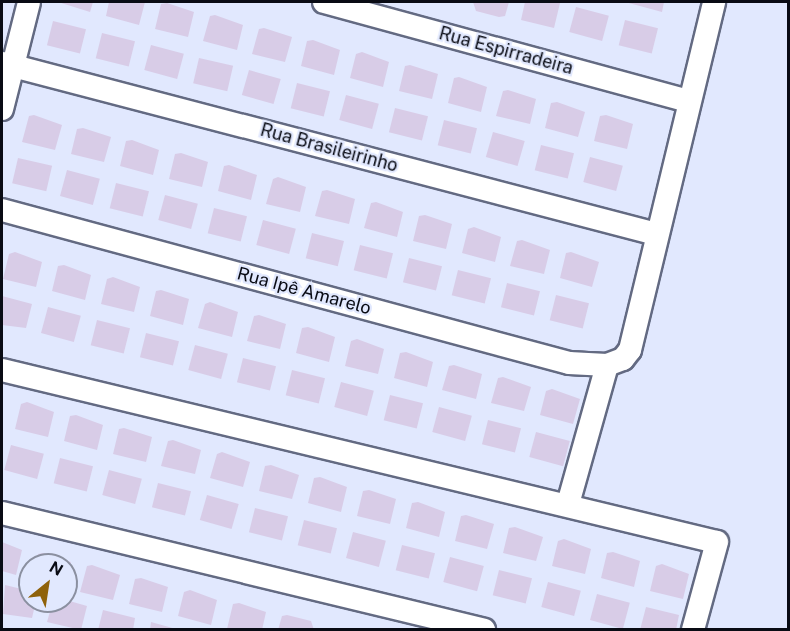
<!DOCTYPE html>
<html>
<head>
<meta charset="utf-8">
<style>
	body { margin:0 }
	#map { position:relative; width:790px; height:631px; overflow:hidden; background:#e1e8fe; font-family:"Public Sans",sans-serif }
	div>[style] { position:absolute }
	[style*='--x'] { left:calc(var(--x)*1px); top:calc(var(--y)*1px); width:calc(var(--w)*1px); rotate:calc(var(--a)*1deg) }
	.building>* { inset:0; background:#d8cce7; transform-origin:0 0 }
	.roads { filter:drop-shadow(2px 0 #636a82) drop-shadow(-2px 0 #636a82) drop-shadow(0 2px #636a82) drop-shadow(0 -2px #636a82) }
	.street>* { height:22px; margin:-11px; padding:0 11px; transform-origin:11px; border-radius:11px; background:#fff }
	span { translate:-50% -50%; white-space:nowrap; text-align:center; line-height:1.15; -webkit-text-stroke:4.5px #e1e8fe; paint-order:stroke }
	.street-label { font-size:18px; color:#090b14 }
	.frame { position:absolute; inset:0; border:3px solid #090b14; pointer-events:none }
	.north { position:absolute; left:18px; top:553px; width:60px; height:60px; box-sizing:border-box; background:#e1e8fe; border:2px solid #8b90a0; border-radius:50%; rotate:30deg; font-size:16px; font-weight:700; line-height:24px; text-align:center; color:#090b14 }
	.north::after { content:''; display:block; margin:auto; width:21px; height:27px; background:#8f620b; clip-path:polygon(50% 0,100% 100%,50% 72%,0 100%) }
</style>
</head>
<body>
<div id="map">
	<div class="building">
		<i style="clip-path:polygon(58px 2px,93px 2px,90px 12px)"></i>
		<i style="clip-path:polygon(109px 2px,145px 2px,139px 25px,106px 16px)"></i>
		<i style="clip-path:polygon(473px 2px,509px 2px,505px 16px,499px 17px,476px 11px)"></i>
		<i style="clip-path:polygon(525px 2px,560px 3px,554px 28px,521px 20px)"></i>
		<i style="clip-path:polygon(625px 2px,664px 2px,662px 12px)"></i>
		<i style="clip-path:polygon(167px 3px,194px 12px,188px 37px,155px 29px,161px 4px)"></i>
		<i style="left:576px;top:7px;width:34px;height:26px;rotate:15deg"></i>
		<i style="clip-path:polygon(215px 15px,243px 25px,237px 50px,203px 41px,210px 16px)"></i>
		<i style="left:625px;top:20px;width:34px;height:26px;rotate:14deg"></i>
		<i style="left:53px;top:21px;width:34px;height:25px;rotate:14deg"></i>
		<i style="clip-path:polygon(264px 28px,292px 37px,285px 62px,252px 54px,259px 29px)"></i>
		<i style="left:102px;top:33px;width:34px;height:26px;rotate:14deg"></i>
		<i style="clip-path:polygon(313px 40px,340px 50px,334px 75px,301px 66px,307px 41px)"></i>
		<i style="left:151px;top:45px;width:34px;height:26px;rotate:15deg"></i>
		<i style="clip-path:polygon(362px 52px,389px 62px,383px 87px,350px 78px,356px 54px)"></i>
		<i style="left:199px;top:58px;width:35px;height:26px;rotate:13deg"></i>
		<i style="clip-path:polygon(410px 65px,438px 74px,432px 99px,399px 91px,405px 66px)"></i>
		<i style="left:249px;top:70px;width:33px;height:26px;rotate:16deg"></i>
		<i style="clip-path:polygon(459px 77px,487px 87px,481px 112px,448px 103px,454px 78px)"></i>
		<i style="left:297px;top:83px;width:34px;height:26px;rotate:14deg"></i>
		<i style="clip-path:polygon(508px 90px,536px 99px,530px 124px,496px 116px,503px 91px)"></i>
		<i style="left:346px;top:95px;width:34px;height:26px;rotate:15deg"></i>
		<i style="clip-path:polygon(557px 102px,585px 112px,578px 137px,545px 128px,551px 103px)"></i>
		<i style="left:395px;top:108px;width:34px;height:25px;rotate:14deg"></i>
		<i style="clip-path:polygon(34px 115px,62px 125px,55px 150px,22px 142px,29px 116px)"></i>
		<i style="clip-path:polygon(606px 115px,633px 124px,627px 149px,594px 141px,600px 116px)"></i>
		<i style="left:444px;top:120px;width:34px;height:26px;rotate:14deg"></i>
		<i style="clip-path:polygon(83px 128px,111px 137px,104px 162px,71px 154px,77px 129px)"></i>
		<i style="left:493px;top:132px;width:33px;height:26px;rotate:16deg"></i>
		<i style="clip-path:polygon(132px 140px,159px 150px,153px 175px,120px 166px,126px 141px)"></i>
		<i style="left:541px;top:145px;width:34px;height:26px;rotate:14deg"></i>
		<i style="clip-path:polygon(181px 153px,208px 162px,202px 187px,169px 179px,175px 154px)"></i>
		<i style="left:590px;top:157px;width:34px;height:26px;rotate:15deg"></i>
		<i style="left:18px;top:158px;width:35px;height:26px;rotate:13deg"></i>
		<i style="clip-path:polygon(229px 165px,257px 175px,251px 200px,218px 191px,224px 166px)"></i>
		<i style="left:67px;top:170px;width:34px;height:27px;rotate:15deg"></i>
		<i style="clip-path:polygon(278px 177px,306px 187px,300px 212px,266px 204px,273px 179px)"></i>
		<i style="left:116px;top:183px;width:34px;height:26px;rotate:14deg"></i>
		<i style="clip-path:polygon(327px 190px,355px 199px,349px 224px,315px 216px,322px 191px)"></i>
		<i style="left:165px;top:195px;width:34px;height:26px;rotate:15deg"></i>
		<i style="clip-path:polygon(376px 202px,403px 212px,397px 237px,364px 228px,371px 203px)"></i>
		<i style="left:214px;top:208px;width:34px;height:26px;rotate:14deg"></i>
		<i style="clip-path:polygon(425px 215px,452px 224px,446px 249px,413px 241px,419px 216px)"></i>
		<i style="left:263px;top:220px;width:34px;height:26px;rotate:15deg"></i>
		<i style="clip-path:polygon(474px 227px,501px 237px,495px 262px,462px 253px,468px 229px)"></i>
		<i style="left:312px;top:233px;width:33px;height:26px;rotate:14deg"></i>
		<i style="clip-path:polygon(522px 240px,550px 250px,544px 274px,510px 266px,517px 241px)"></i>
		<i style="left:360px;top:245px;width:34px;height:26px;rotate:14deg"></i>
		<i style="clip-path:polygon(15px 252px,42px 262px,36px 287px,3px 279px,9px 254px)"></i>
		<i style="clip-path:polygon(571px 252px,599px 262px,592px 287px,560px 278px,566px 253px)"></i>
		<i style="left:409px;top:258px;width:34px;height:25px;rotate:14deg"></i>
		<i style="clip-path:polygon(64px 265px,91px 275px,85px 300px,52px 291px,58px 266px)"></i>
		<i style="left:458px;top:270px;width:34px;height:26px;rotate:14deg"></i>
		<i style="clip-path:polygon(113px 277px,140px 287px,134px 312px,101px 304px,107px 279px)"></i>
		<i style="left:507px;top:283px;width:34px;height:25px;rotate:14deg"></i>
		<i style="clip-path:polygon(161px 290px,189px 299px,183px 325px,150px 316px,156px 291px)"></i>
		<i style="left:556px;top:295px;width:34px;height:26px;rotate:14deg"></i>
		<i style="clip-path:polygon(2px 296px,32px 304px,26px 328px,2px 325px)"></i>
		<i style="clip-path:polygon(210px 302px,238px 312px,232px 337px,198px 328px,205px 304px)"></i>
		<i style="left:48px;top:307px;width:34px;height:27px;rotate:15deg"></i>
		<i style="clip-path:polygon(259px 315px,286px 324px,280px 349px,247px 341px,254px 316px)"></i>
		<i style="left:97px;top:320px;width:34px;height:26px;rotate:14deg"></i>
		<i style="clip-path:polygon(308px 327px,335px 337px,329px 362px,296px 353px,302px 328px)"></i>
		<i style="left:146px;top:333px;width:34px;height:25px;rotate:14deg"></i>
		<i style="clip-path:polygon(357px 339px,384px 349px,378px 374px,345px 366px,351px 341px)"></i>
		<i style="left:195px;top:345px;width:34px;height:26px;rotate:15deg"></i>
		<i style="clip-path:polygon(406px 352px,433px 362px,427px 387px,394px 378px,400px 353px)"></i>
		<i style="left:243px;top:358px;width:34px;height:25px;rotate:14deg"></i>
		<i style="clip-path:polygon(454px 365px,482px 374px,476px 399px,442px 390px,449px 366px)"></i>
		<i style="left:292px;top:370px;width:34px;height:26px;rotate:14deg"></i>
		<i style="clip-path:polygon(503px 377px,531px 387px,524px 411px,491px 403px,498px 378px)"></i>
		<i style="left:341px;top:382px;width:34px;height:26px;rotate:15deg"></i>
		<i style="clip-path:polygon(552px 389px,580px 399px,573px 424px,540px 415px,546px 391px)"></i>
		<i style="left:390px;top:395px;width:34px;height:26px;rotate:14deg"></i>
		<i style="clip-path:polygon(27px 402px,54px 412px,48px 437px,15px 429px,21px 404px)"></i>
		<i style="left:439px;top:407px;width:34px;height:26px;rotate:15deg"></i>
		<i style="clip-path:polygon(76px 415px,103px 425px,97px 450px,64px 441px,70px 416px)"></i>
		<i style="left:488px;top:420px;width:34px;height:25px;rotate:14deg"></i>
		<i style="clip-path:polygon(124px 428px,152px 437px,146px 462px,113px 454px,119px 429px)"></i>
		<i style="left:536px;top:432px;width:35px;height:26px;rotate:15deg"></i>
		<i style="clip-path:polygon(173px 440px,201px 450px,195px 474px,161px 466px,168px 441px)"></i>
		<i style="left:11px;top:445px;width:34px;height:26px;rotate:15deg"></i>
		<i style="clip-path:polygon(222px 452px,250px 462px,243px 487px,210px 478px,217px 454px)"></i>
		<i style="left:60px;top:458px;width:34px;height:26px;rotate:14deg"></i>
		<i style="clip-path:polygon(271px 465px,299px 475px,292px 499px,259px 491px,265px 466px)"></i>
		<i style="left:109px;top:470px;width:34px;height:26px;rotate:15deg"></i>
		<i style="clip-path:polygon(320px 477px,347px 487px,341px 512px,308px 503px,314px 478px)"></i>
		<i style="left:158px;top:483px;width:34px;height:25px;rotate:14deg"></i>
		<i style="clip-path:polygon(369px 490px,396px 499px,390px 524px,357px 516px,363px 491px)"></i>
		<i style="left:207px;top:495px;width:33px;height:26px;rotate:16deg"></i>
		<i style="clip-path:polygon(418px 502px,445px 512px,439px 537px,406px 528px,412px 503px)"></i>
		<i style="left:255px;top:508px;width:34px;height:25px;rotate:14deg"></i>
		<i style="clip-path:polygon(466px 515px,494px 524px,487px 549px,455px 541px,461px 516px)"></i>
		<i style="left:304px;top:520px;width:34px;height:26px;rotate:14deg"></i>
		<i style="clip-path:polygon(515px 527px,543px 537px,536px 561px,503px 553px,509px 528px)"></i>
		<i style="left:353px;top:532px;width:34px;height:27px;rotate:15deg"></i>
		<i style="clip-path:polygon(564px 539px,591px 549px,585px 574px,552px 566px,558px 541px)"></i>
		<i style="clip-path:polygon(2px 542px,22px 550px,16px 575px,2px 571px)"></i>
		<i style="left:402px;top:545px;width:34px;height:26px;rotate:14deg"></i>
		<i style="clip-path:polygon(613px 552px,640px 561px,634px 587px,601px 578px,607px 553px)"></i>
		<i style="clip-path:polygon(43px 553px,71px 562px,67px 578px,66px 565px,35px 565px,38px 554px)"></i>
		<i style="left:450px;top:557px;width:35px;height:26px;rotate:15deg"></i>
		<i style="clip-path:polygon(662px 564px,689px 574px,683px 599px,650px 591px,656px 566px)"></i>
		<i style="clip-path:polygon(92px 565px,120px 575px,113px 600px,80px 592px,87px 566px)"></i>
		<i style="left:499px;top:570px;width:34px;height:26px;rotate:14deg"></i>
		<i style="clip-path:polygon(141px 578px,168px 587px,162px 612px,129px 604px,135px 579px)"></i>
		<i style="left:548px;top:582px;width:34px;height:26px;rotate:15deg"></i>
		<i style="clip-path:polygon(5px 585px,30px 591px,30px 601px,36px 601px,32px 618px,3px 614px)"></i>
		<i style="clip-path:polygon(190px 590px,217px 600px,211px 625px,178px 616px,184px 592px)"></i>
		<i style="left:597px;top:594px;width:34px;height:27px;rotate:15deg"></i>
		<i style="clip-path:polygon(66px 600px,87px 606px,81px 630px,47px 622px,53px 601px)"></i>
		<i style="clip-path:polygon(239px 603px,266px 612px,262px 630px,227px 629px,233px 604px)"></i>
		<i style="clip-path:polygon(646px 607px,679px 615px,676px 630px,640px 630px)"></i>
		<i style="clip-path:polygon(103px 610px,135px 618px,133px 630px,98px 630px)"></i>
		<i style="clip-path:polygon(287px 615px,311px 621px,314px 630px,278px 630px,282px 616px)"></i>
		<i style="clip-path:polygon(151px 622px,176px 629px,176px 630px,150px 630px)"></i>
	</div>
	<div class="roads">
		<div class="street">
			<i style="--x:324;--y:2;--w:378;--a:15.2"></i>
			<i style="--x:2;--y:63;--w:676;--a:14.65"></i>
			<i style="--x:2;--y:109;--w:110;--a:-75.8"></i>
			<i style="--x:2;--y:210;--w:587;--a:15.1"></i>
			<i style="--x:569;--y:363;--w:38;--a:3"></i>
			<i style="--x:607;--y:365;--w:17;--a:-21"></i>
			<i style="--x:623;--y:359;--w:11;--a:-52"></i>
			<i style="--x:630;--y:350;--w:358;--a:-76.4"></i>
			<i style="--x:2;--y:370;--w:735;--a:13.53"></i>
			<i style="--x:717;--y:542;--w:91;--a:105.3"></i>
			<i style="--x:568;--y:504;--w:144;--a:-74.3"></i>
			<i style="--x:2;--y:513;--w:496;--a:13.6"></i>
		</div>
	</div>
	<div class="street-label">
		<span style="left:506px;top:51px;rotate:15deg">Rua Espirradeira</span>
		<span style="left:329px;top:148px;rotate:15deg">Rua Brasileirinho</span>
		<span style="left:304px;top:291px;rotate:15deg">Rua Ipê Amarelo</span>
	</div>
	<div class="frame"></div>
	<div class="north">N</div>
</div>
</body>
</html>
